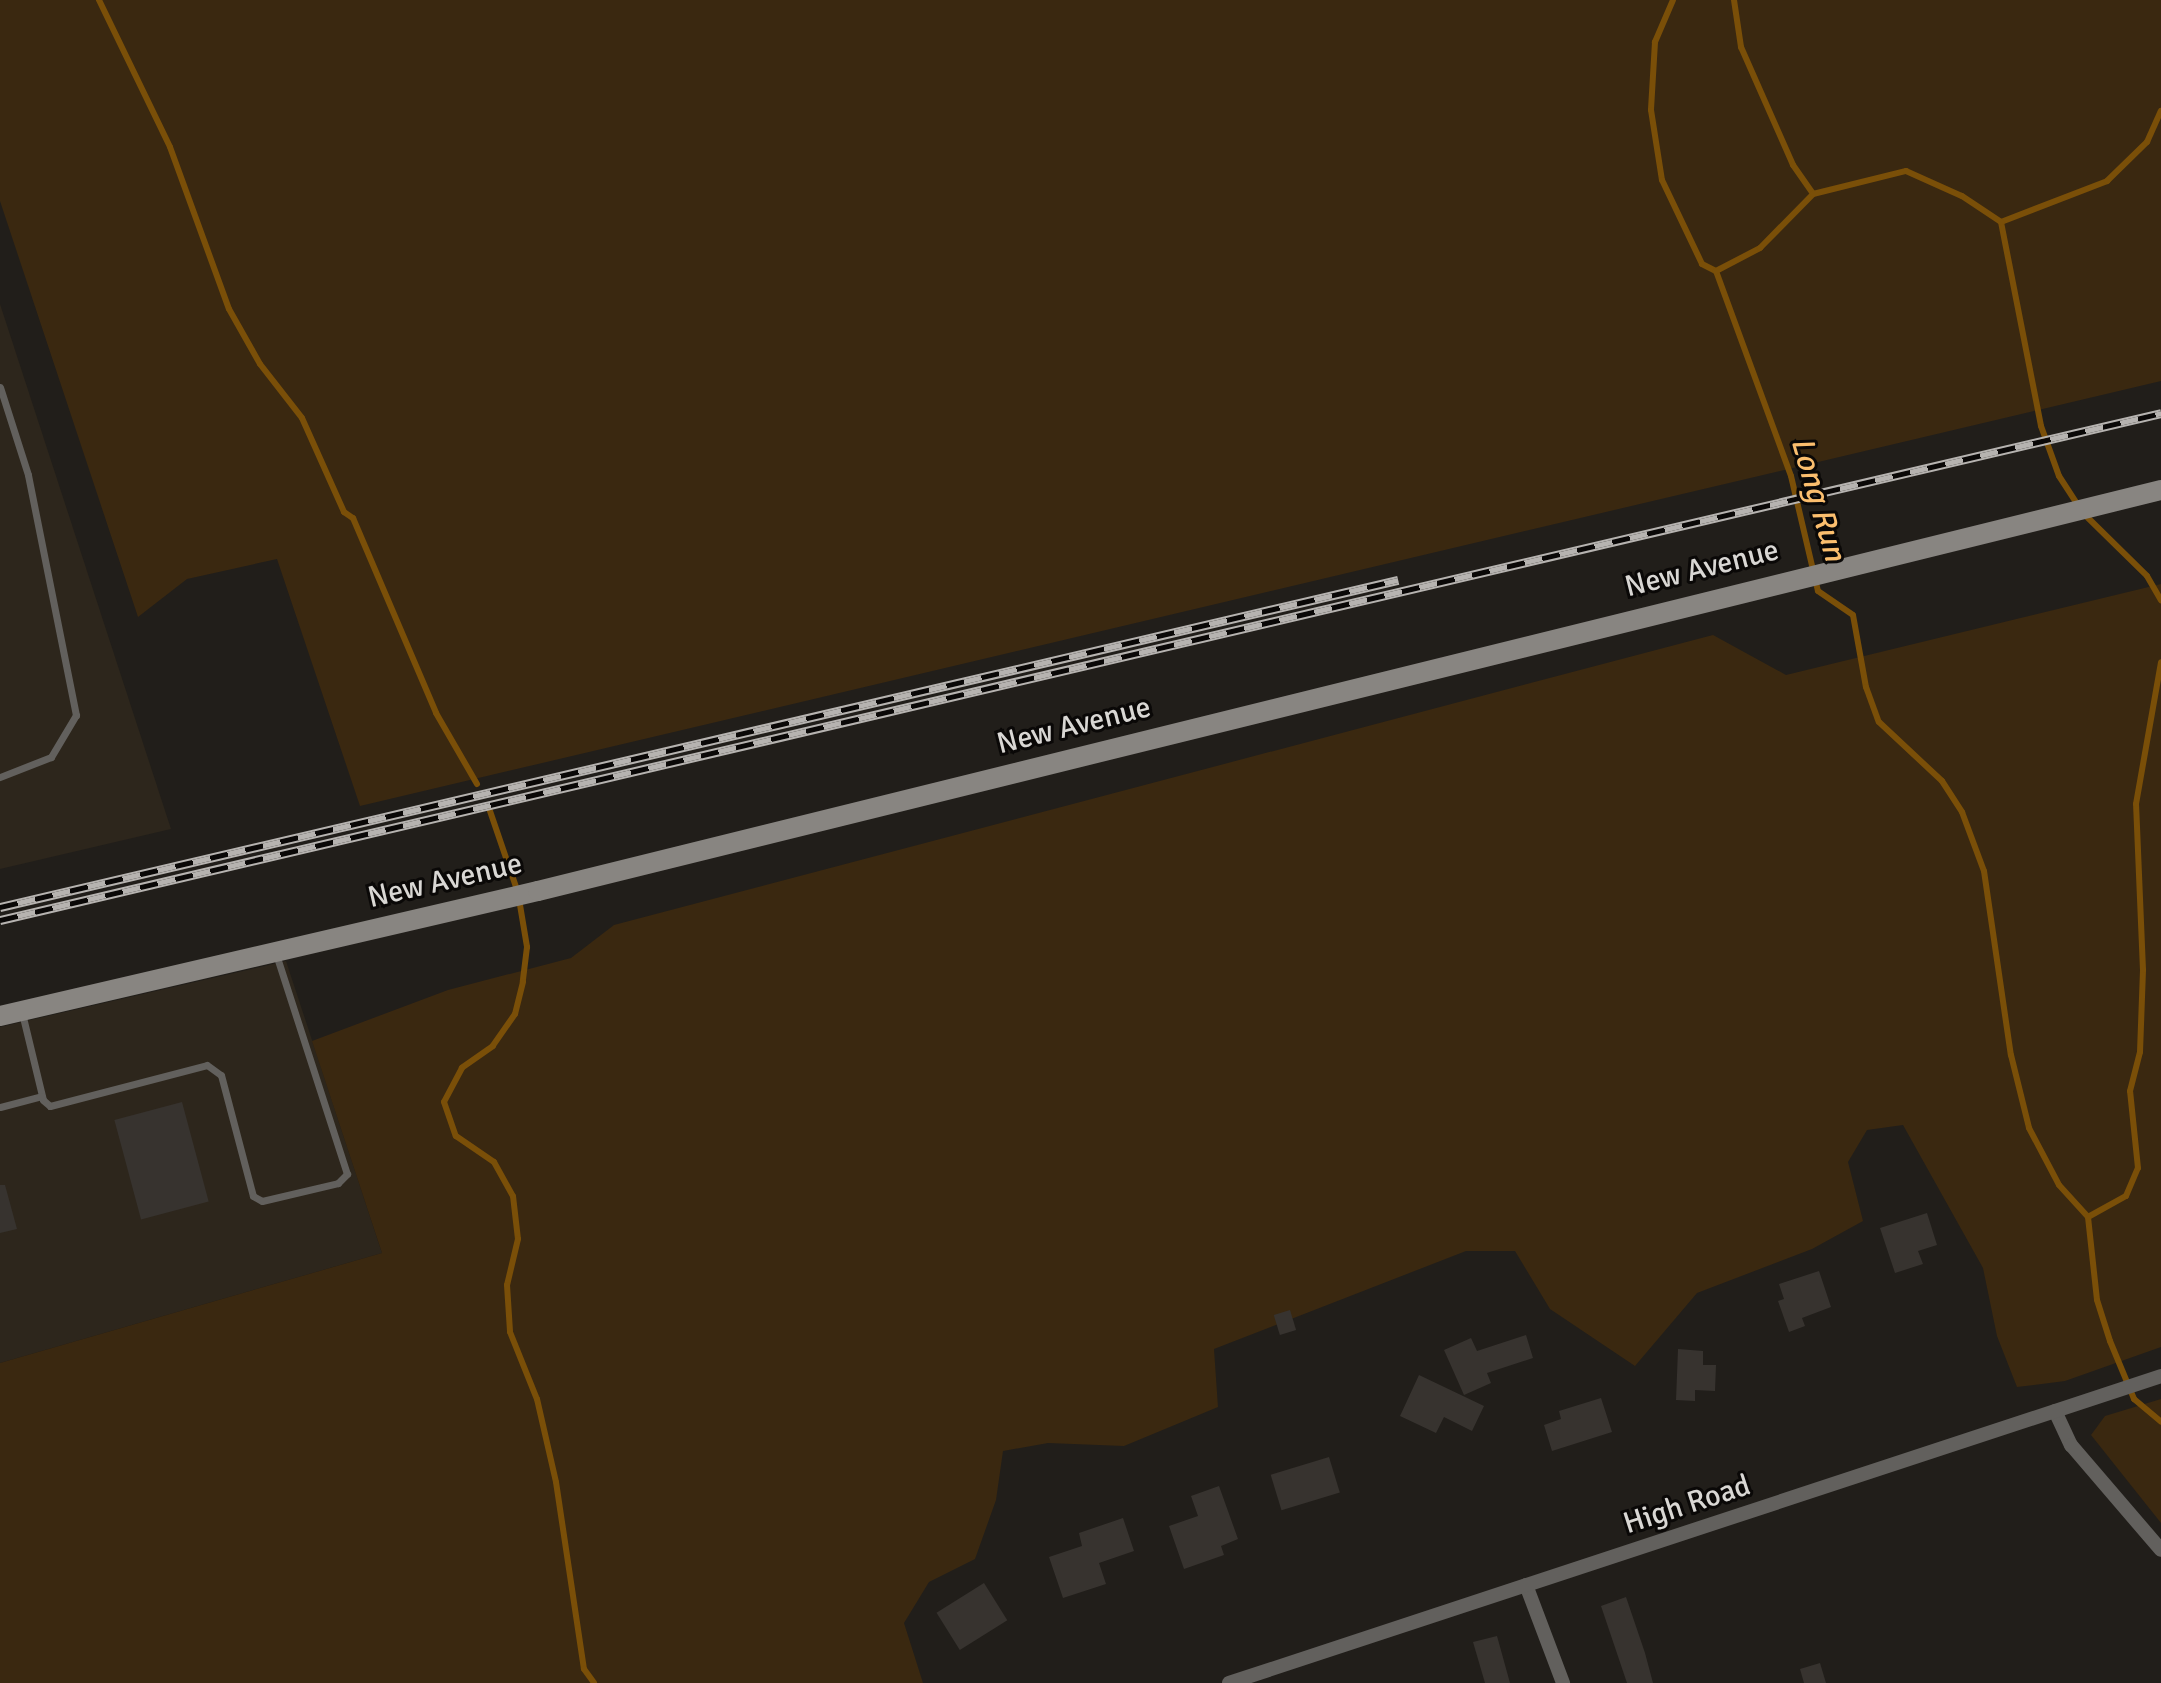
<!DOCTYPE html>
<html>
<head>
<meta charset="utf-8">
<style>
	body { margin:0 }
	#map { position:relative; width:2161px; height:1683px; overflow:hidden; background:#211e1a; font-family:Signika,sans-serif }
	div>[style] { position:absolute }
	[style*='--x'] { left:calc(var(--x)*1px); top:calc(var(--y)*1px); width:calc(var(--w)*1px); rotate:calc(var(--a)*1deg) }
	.built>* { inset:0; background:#2d261c }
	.green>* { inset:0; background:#3a2810 }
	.stream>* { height:6px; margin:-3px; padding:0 3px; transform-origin:3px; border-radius:3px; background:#7a4f08 }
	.building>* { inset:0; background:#37332f; transform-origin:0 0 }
	.lane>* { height:7px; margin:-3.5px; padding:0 3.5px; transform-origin:3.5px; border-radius:3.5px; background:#62605d }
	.street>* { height:14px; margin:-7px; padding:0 7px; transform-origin:7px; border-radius:7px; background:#62605d }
	.secondary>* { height:20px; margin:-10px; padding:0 10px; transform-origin:10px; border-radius:10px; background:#888581 }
	.rail>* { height:9px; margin-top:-4.5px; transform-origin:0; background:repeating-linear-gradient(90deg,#0a0807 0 18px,#b6b3b0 0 36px); box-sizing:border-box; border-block:2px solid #b6b3b0 }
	span { translate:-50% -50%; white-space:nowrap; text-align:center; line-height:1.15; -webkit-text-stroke:6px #0a0807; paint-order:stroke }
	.street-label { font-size:30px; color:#d9d7d4 }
	.water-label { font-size:32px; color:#fbbe6e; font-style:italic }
</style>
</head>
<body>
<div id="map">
	<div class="built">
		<i style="clip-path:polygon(0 304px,171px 829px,0 869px)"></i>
		<i style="clip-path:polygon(286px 961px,382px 1253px,0 1363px,0 1027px)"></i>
	</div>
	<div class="green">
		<i style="clip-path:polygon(0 0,2161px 0,2161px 381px,360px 806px,277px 559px,187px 579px,138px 617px,0 201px)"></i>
		<i style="clip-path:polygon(2161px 584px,2161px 1347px,2065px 1381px,2017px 1387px,1997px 1336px,1983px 1268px,1903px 1125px,1867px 1130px,1848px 1162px,1863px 1221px,1812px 1249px,1697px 1293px,1635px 1366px,1550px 1309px,1515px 1251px,1466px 1251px,1214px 1349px,1218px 1407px,1124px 1446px,1048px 1443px,1003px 1451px,996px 1500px,975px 1559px,929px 1582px,904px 1623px,923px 1683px,0 1683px,0 1363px,382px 1253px,312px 1041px,448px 990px,571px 958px,614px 925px,1713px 635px,1786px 675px)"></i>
		<i style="clip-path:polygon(2161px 1399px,2161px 1523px,2091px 1435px,2105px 1416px)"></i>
	</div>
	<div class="stream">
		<i style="--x:99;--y:0;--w:163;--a:64.2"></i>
		<i style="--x:170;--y:147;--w:172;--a:70"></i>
		<i style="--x:229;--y:309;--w:63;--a:60.6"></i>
		<i style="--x:260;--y:364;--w:68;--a:52.1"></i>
		<i style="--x:302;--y:418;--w:103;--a:65.9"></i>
		<i style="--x:344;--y:512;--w:11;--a:34"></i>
		<i style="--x:353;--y:518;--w:212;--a:66.9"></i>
		<i style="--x:436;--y:713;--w:82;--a:60"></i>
		<i style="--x:1673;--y:0;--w:46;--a:113.2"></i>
		<i style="--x:1655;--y:42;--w:68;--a:93.4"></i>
		<i style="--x:1651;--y:110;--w:71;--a:81.1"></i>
		<i style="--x:1662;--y:180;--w:93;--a:64.5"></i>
		<i style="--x:1702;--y:264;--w:16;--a:27"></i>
		<i style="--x:1716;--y:271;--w:218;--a:69.9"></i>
		<i style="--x:1791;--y:476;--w:118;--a:76.8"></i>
		<i style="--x:1818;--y:591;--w:42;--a:34.4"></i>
		<i style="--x:1853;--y:615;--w:73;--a:79.8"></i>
		<i style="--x:1866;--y:687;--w:37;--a:70"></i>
		<i style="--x:1879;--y:722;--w:86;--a:43.1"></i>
		<i style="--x:1942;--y:781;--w:37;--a:57"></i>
		<i style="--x:1962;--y:812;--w:63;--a:69.6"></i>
		<i style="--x:1984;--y:871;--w:186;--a:81.7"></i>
		<i style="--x:2011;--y:1055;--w:75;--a:76.1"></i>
		<i style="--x:2029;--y:1128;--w:64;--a:62.2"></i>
		<i style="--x:2059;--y:1185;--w:43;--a:47.8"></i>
		<i style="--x:1734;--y:0;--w:48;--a:81.5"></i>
		<i style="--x:1741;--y:47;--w:129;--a:66.2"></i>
		<i style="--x:1793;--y:165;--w:35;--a:55"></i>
		<i style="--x:2001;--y:222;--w:208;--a:78.9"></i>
		<i style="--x:2041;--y:426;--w:53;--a:70.2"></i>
		<i style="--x:2059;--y:476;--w:35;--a:57"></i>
		<i style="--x:2001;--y:222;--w:114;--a:-21.1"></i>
		<i style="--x:2107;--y:181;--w:56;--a:-44.3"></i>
		<i style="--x:2147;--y:142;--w:34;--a:-66"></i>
		<i style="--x:1716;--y:271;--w:50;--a:-27.6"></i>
		<i style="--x:1760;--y:248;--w:76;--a:-45.5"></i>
		<i style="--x:1813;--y:194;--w:96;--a:-13.9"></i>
		<i style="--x:1906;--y:171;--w:61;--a:24.1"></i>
		<i style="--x:1962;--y:196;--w:47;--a:33.7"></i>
		<i style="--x:2084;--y:514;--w:88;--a:44.5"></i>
		<i style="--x:2147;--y:576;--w:28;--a:60"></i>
		<i style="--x:490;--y:811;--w:87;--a:71.1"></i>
		<i style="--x:518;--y:893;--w:55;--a:80.5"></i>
		<i style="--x:527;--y:947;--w:35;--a:97"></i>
		<i style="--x:523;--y:982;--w:33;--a:104"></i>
		<i style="--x:515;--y:1014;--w:39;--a:125"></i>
		<i style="--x:493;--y:1046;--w:38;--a:145"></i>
		<i style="--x:462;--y:1068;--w:38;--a:118"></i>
		<i style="--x:444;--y:1102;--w:36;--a:71"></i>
		<i style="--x:456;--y:1136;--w:46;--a:34.4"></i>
		<i style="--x:494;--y:1162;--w:39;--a:61"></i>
		<i style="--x:513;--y:1196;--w:43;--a:83.4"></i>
		<i style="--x:518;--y:1239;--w:47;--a:103.4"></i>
		<i style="--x:507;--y:1285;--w:47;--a:86.3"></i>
		<i style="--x:510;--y:1332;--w:72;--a:68.1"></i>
		<i style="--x:537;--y:1399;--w:85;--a:77.1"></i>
		<i style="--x:556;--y:1482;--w:189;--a:81.5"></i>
		<i style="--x:584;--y:1669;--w:17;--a:54"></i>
		<i style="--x:2088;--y:1217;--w:43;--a:-28.9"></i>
		<i style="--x:2126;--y:1196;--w:30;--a:-67"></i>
		<i style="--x:2138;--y:1168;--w:77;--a:-95.9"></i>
		<i style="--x:2130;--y:1091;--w:40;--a:-75.6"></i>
		<i style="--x:2140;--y:1052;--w:82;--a:-87.9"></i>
		<i style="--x:2143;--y:970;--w:166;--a:-92.4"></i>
		<i style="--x:2136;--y:804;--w:144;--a:-80"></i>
		<i style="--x:2088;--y:1217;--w:83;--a:83.8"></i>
		<i style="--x:2097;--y:1300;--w:43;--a:72.4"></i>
		<i style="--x:2110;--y:1341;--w:63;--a:67.5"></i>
		<i style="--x:2134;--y:1399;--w:35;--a:40"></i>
	</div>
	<div class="building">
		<i style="left:182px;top:1102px;width:103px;height:70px;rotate:75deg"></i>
		<i style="clip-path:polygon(0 1185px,5px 1185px,17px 1229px,0 1233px)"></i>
		<i style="clip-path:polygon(1927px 1213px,1937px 1245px,1918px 1251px,1923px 1264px,1895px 1273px,1880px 1228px)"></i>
		<i style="clip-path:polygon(1819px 1271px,1831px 1307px,1802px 1318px,1805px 1326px,1789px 1332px,1778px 1301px,1784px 1299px,1779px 1284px)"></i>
		<i style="left:1290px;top:1310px;width:21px;height:17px;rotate:73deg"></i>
		<i style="clip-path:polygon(1526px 1335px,1533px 1358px,1487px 1373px,1491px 1383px,1464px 1395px,1444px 1350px,1471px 1338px,1477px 1351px)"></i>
		<i style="clip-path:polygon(1678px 1349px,1703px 1351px,1703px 1365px,1716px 1365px,1715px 1391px,1695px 1390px,1695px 1401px,1676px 1400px)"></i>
		<i style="clip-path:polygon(1419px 1375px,1484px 1406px,1472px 1431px,1444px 1417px,1436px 1433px,1400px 1416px)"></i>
		<i style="clip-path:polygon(1601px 1398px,1612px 1432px,1552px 1451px,1544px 1425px,1561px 1419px,1559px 1411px)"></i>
		<i style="left:1329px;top:1457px;width:37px;height:61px;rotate:73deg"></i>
		<i style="clip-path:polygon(1219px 1486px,1238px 1539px,1221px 1546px,1224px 1555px,1184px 1569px,1169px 1526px,1198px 1516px,1191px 1496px)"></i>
		<i style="clip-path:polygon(1123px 1518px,1134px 1551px,1099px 1563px,1106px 1584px,1063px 1598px,1049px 1557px,1082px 1546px,1079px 1533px)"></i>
		<i style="left:984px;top:1583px;width:44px;height:56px;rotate:58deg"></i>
		<i style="clip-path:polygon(1626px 1597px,1645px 1653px,1653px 1683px,1627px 1683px,1601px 1606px)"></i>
		<i style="clip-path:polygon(1497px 1636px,1510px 1683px,1485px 1683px,1473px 1642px)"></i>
		<i style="clip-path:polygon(1820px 1663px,1826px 1683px,1804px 1683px,1800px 1669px)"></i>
	</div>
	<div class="lane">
		<i style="--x:0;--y:387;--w:92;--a:72.3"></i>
		<i style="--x:28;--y:475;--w:245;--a:78.7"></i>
		<i style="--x:76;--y:715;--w:49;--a:120.8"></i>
		<i style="--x:51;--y:757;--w:55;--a:158.6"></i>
		<i style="--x:22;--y:1013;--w:89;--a:76.4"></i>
		<i style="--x:43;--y:1100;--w:9;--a:41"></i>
		<i style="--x:50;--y:1106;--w:162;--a:-14.6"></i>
		<i style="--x:207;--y:1065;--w:17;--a:36"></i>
		<i style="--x:221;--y:1075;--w:125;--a:75.2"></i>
		<i style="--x:253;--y:1196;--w:10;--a:29"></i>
		<i style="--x:262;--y:1201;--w:78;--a:-13.3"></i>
		<i style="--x:338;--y:1183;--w:13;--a:-45"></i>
		<i style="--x:347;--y:1174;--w:231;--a:-107.9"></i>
		<i style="--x:0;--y:1107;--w:43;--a:-14.7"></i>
	</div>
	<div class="street">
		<i style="--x:2055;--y:1411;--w:38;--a:65"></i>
		<i style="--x:2071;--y:1445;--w:138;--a:49.4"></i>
		<i style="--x:1526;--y:1585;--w:105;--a:69.3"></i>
		<i style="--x:1229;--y:1683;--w:981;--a:-18.23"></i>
	</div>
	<div class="secondary">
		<i style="--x:0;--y:1016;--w:552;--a:-13.08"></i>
		<i style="--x:538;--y:891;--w:1672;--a:-13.88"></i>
	</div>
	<div class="rail">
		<i style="--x:0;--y:907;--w:1436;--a:-13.17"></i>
		<i style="--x:0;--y:920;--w:2220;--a:-13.2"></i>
	</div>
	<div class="street-label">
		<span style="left:1702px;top:569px;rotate:-14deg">New Avenue</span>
		<span style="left:1074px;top:726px;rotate:-14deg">New Avenue</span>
		<span style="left:445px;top:881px;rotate:-13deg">New Avenue</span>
		<span style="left:1687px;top:1505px;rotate:-18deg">High Road</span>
	</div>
	<div class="water-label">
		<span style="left:1818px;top:499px;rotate:74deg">Long Run</span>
	</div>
</div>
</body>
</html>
